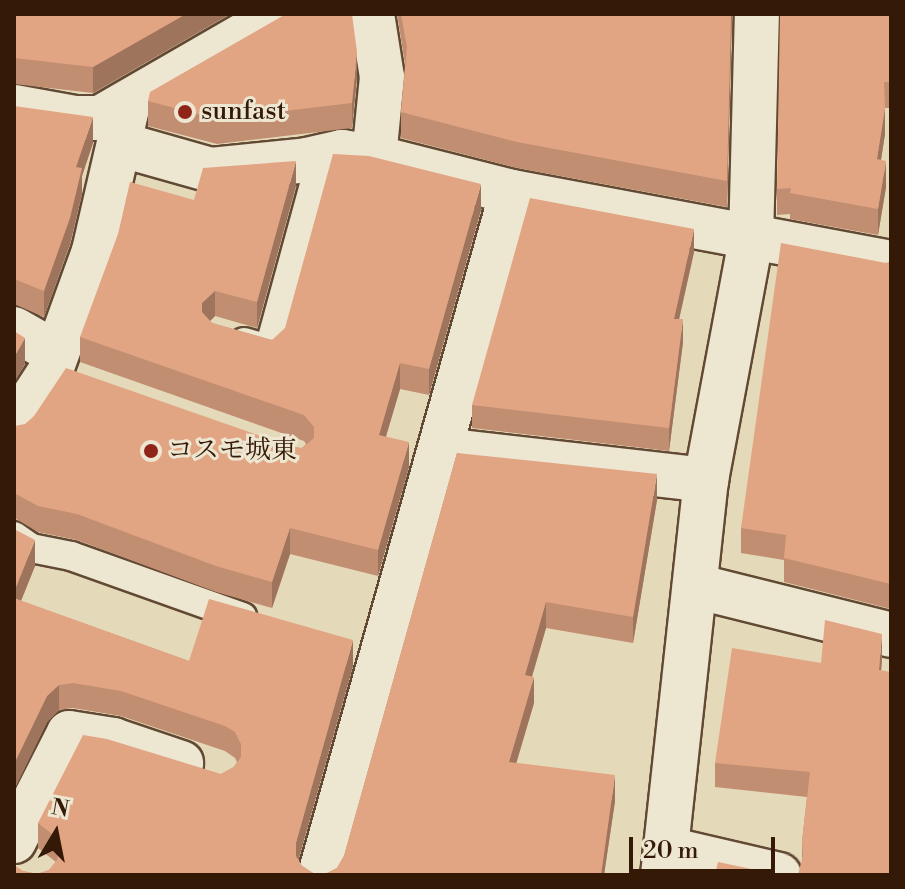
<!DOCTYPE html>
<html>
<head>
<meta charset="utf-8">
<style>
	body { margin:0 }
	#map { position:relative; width:905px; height:889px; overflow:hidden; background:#e4d9b8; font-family:"Libre Bodoni","Noto Serif JP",serif }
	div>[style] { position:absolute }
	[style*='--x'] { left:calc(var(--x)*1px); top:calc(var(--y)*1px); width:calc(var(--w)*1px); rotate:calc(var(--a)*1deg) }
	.roads { filter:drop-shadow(2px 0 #614933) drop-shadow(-2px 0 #614933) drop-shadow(0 2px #614933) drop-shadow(0 -2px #614933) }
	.service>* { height:28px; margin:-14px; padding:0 14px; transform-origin:14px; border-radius:14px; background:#ede6d1 }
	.minor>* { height:44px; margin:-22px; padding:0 22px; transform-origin:22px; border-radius:22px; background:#ede6d1 }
	.tertiary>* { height:44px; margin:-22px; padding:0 22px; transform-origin:22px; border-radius:22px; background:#ede6d1 }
	.wall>* { inset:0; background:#c28e72 }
	.shaded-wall>* { inset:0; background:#9e745c; transform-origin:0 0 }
	.building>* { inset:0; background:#e2a584 }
	.dots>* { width:22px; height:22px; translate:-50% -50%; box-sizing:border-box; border:4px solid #ede6d1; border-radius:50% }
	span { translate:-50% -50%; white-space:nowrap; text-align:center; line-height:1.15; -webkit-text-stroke:6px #ede6d1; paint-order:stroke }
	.poi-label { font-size:26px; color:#351907 }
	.left { translate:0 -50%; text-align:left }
	.frame { position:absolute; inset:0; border:16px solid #351907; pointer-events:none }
	.north { position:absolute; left:16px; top:793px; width:80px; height:80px; -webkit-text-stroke:6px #ede6d1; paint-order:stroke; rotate:10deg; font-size:22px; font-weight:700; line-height:32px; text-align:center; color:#351907 }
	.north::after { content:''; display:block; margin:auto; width:28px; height:36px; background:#351907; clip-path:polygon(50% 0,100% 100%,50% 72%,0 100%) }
	.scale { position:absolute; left:629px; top:837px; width:146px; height:36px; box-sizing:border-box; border:4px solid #351907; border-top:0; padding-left:10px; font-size:24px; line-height:28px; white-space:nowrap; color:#351907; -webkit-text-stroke:6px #ede6d1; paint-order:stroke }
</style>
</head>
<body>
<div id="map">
	<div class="roads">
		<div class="service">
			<i style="--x:244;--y:342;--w:26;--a:16"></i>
			<i style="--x:269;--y:349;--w:201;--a:-74.7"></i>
			<i style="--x:14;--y:536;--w:21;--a:35"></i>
			<i style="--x:31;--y:548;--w:41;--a:11.3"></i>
			<i style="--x:71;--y:556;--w:182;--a:19.6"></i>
		</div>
		<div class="minor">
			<i style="--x:372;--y:14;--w:64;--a:81"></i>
			<i style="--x:382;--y:77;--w:80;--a:95.7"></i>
			<i style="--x:14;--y:107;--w:63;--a:10.1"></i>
			<i style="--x:76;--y:118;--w:24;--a:0"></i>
			<i style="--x:100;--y:118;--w:208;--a:-30"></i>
			<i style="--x:119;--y:144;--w:96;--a:15.8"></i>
			<i style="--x:211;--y:170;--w:97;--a:-5.9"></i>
			<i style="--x:307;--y:160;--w:36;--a:-13"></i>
			<i style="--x:342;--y:152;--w:32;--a:9"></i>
			<i style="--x:374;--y:157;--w:142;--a:14.2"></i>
			<i style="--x:512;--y:192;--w:386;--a:10.6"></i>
			<i style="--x:14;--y:329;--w:48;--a:29.7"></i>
			<i style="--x:14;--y:427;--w:68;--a:-57"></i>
			<i style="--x:51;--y:370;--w:127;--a:-70.1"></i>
			<i style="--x:94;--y:251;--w:151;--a:-77"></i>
			<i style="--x:443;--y:450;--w:265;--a:6.5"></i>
			<i style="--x:695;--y:586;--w:202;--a:14"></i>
			<i style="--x:14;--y:841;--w:121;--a:-63"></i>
			<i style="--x:69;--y:733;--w:45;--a:9"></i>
			<i style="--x:113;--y:740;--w:72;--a:18.7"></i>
			<i style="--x:667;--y:849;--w:115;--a:13.1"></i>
			<i style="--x:320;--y:875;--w:709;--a:-74.3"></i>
		</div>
		<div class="tertiary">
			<i style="--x:663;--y:875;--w:397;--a:-83.8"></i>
			<i style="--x:706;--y:480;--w:245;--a:-79.4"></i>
			<i style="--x:751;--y:239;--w:225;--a:-88.5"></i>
		</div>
	</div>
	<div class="wall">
		<i style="clip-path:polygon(14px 14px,230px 14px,93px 93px,14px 84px)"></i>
		<i style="clip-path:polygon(397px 14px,732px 14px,727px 207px,517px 168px,401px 138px,401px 112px,405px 64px)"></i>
		<i style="clip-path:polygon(891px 14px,891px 108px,885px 108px,885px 134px,881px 160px,886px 187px,878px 235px,790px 219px,790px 214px,777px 215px,777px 189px)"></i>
		<i style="clip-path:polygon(357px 78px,352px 128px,217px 144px,148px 126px,148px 101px)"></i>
		<i style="clip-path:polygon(14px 106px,93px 143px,82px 176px,82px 194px,70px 244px,44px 317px,14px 304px)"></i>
		<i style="clip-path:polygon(296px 186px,257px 328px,215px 316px,210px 321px,212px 323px,272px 340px,481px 210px,429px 395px,400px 389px,386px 436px,409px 467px,378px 576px,290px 554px,272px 608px,216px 592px,77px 540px,38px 532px,16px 519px,14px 520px,14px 426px,292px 447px,302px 448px,306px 444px,304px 441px,80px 362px,80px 337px,194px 200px)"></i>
		<i style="clip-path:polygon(694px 252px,679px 319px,683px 342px,669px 451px,472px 428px,472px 405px)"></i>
		<i style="clip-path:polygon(891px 262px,891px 609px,784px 582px,784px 560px,741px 553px,741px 528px,886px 263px)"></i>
		<i style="clip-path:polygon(457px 453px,657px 500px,633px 643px,546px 628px,532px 677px,534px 703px,516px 763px,615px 801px,604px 875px,14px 875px,23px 871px,37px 874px,49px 870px,56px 862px,38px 848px,38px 823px,221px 774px,234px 767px,237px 762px,235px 758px,225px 751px,121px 716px,73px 708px,59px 710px,47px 722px,14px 790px,14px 529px,35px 566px,21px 601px,189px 661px,353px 666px,298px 860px,302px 866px,313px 873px,325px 874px,337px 868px,344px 856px)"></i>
		<i style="clip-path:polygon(882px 659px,881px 671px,802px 862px,802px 841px,807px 797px,715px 787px,715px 763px,821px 663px)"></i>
	</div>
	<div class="shaded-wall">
		<i style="clip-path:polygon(186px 14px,230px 14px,93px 93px,93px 67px)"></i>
		<i style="clip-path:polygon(731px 14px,732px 14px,727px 207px,727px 181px)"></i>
		<i style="clip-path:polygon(357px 52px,357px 78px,352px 128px,352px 103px)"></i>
		<i style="clip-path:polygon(885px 108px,885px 134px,877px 185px,877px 159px)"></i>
		<i style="clip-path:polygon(93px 117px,93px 143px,82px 176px,82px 194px,70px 244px,44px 317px,44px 291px,76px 167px)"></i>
		<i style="clip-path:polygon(296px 161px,296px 186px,257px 328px,257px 302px)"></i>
		<i style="clip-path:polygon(886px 161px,886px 187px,878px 235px,878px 209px)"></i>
		<i style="clip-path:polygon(481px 184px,481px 210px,429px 395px,429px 369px)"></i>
		<i style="clip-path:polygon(694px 229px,694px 252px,674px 342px,674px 319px)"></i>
		<i style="clip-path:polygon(215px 291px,215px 316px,202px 329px,202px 303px)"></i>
		<i style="clip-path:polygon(683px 319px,683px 342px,669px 451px,669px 428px)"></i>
		<i style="clip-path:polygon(25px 338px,25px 364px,14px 383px,14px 357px)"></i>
		<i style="clip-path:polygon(400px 363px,400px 389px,379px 460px,379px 435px)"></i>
		<i style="clip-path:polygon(409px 442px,409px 467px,378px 576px,378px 550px)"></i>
		<i style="clip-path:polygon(657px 474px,657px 500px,633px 643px,633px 617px)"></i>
		<i style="left:14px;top:494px;width:2px;height:26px"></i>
		<i style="clip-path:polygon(290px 528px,290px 554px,272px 608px,272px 582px)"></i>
		<i style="clip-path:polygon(35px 540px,35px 566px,14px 618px,14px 592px)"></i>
		<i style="clip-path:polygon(546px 602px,546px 628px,525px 700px,525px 675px)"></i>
		<i style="clip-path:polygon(882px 634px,882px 659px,879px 695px,879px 670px)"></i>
		<i style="clip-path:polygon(353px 640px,353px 666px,296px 869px,296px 843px)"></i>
		<i style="clip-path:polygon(534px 677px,534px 703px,509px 788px,509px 762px)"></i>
		<i style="clip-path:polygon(59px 685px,59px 710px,47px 722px,14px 790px,14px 764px,47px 696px)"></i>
		<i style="clip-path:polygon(615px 775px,615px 801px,604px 875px,601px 875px)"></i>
	</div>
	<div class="building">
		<i style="clip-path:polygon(14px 14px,186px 14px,93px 67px,14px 58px)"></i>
		<i style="clip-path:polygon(286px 14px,352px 14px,357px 52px,352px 103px,217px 119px,148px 101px,150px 92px)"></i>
		<i style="clip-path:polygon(401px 14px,731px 14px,727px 181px,517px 142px,401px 112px,407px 47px)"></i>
		<i style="clip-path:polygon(780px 14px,891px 14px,891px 82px,884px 82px,885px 108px,877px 159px,886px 161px,878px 209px,790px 193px,791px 188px,777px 189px)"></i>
		<i style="clip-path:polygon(14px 106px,93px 117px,76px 167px,82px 168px,70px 218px,44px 291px,14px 279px)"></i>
		<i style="clip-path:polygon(333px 154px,369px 156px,481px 184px,429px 369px,400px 363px,379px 435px,409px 442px,378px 550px,290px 528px,272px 582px,216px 566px,77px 514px,38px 506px,16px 494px,14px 494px,14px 426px,25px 424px,34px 416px,66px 368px,292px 447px,302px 448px,314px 438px,314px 427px,304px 415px,80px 337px,118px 234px,130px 182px,194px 200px,203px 168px,296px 161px,257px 302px,215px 291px,202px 303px,202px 312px,212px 323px,272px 340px,285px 328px)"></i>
		<i style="clip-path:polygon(530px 198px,694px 229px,674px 319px,683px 319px,669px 428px,472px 405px)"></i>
		<i style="clip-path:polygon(781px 243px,886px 263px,891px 262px,891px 584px,784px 558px,786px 535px,741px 528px)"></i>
		<i style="clip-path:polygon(14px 331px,25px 338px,14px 357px)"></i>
		<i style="clip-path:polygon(457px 453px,657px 474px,633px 617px,546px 602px,525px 675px,534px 677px,509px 762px,615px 775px,601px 875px,14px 875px,14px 865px,23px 871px,37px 874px,49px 870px,57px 860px,60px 848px,56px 837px,38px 823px,83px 735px,107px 739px,221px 774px,234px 767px,241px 757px,241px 744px,235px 732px,225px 726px,121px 691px,73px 683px,59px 685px,47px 696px,14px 764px,14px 598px,189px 661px,209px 599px,353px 640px,296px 843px,296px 856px,302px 866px,313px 873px,325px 874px,337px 868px,344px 856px)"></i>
		<i style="clip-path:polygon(14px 529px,35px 540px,14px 592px)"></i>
		<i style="clip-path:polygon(825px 620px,882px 634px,879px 670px,891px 672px,891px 875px,798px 875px,803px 855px,802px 841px,810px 772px,715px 763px,732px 648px,821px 663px)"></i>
		<i style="clip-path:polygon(718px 862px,780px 875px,715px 875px)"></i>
	</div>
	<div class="dots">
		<i style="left:185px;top:112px;background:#8f2418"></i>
		<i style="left:151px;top:451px;background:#8f2418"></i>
	</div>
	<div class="poi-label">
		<span class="left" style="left:201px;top:112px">sunfast</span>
		<span class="left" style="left:167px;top:451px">コスモ城東</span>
	</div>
	<div class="frame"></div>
	<div class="north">N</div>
	<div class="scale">20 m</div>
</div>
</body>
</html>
